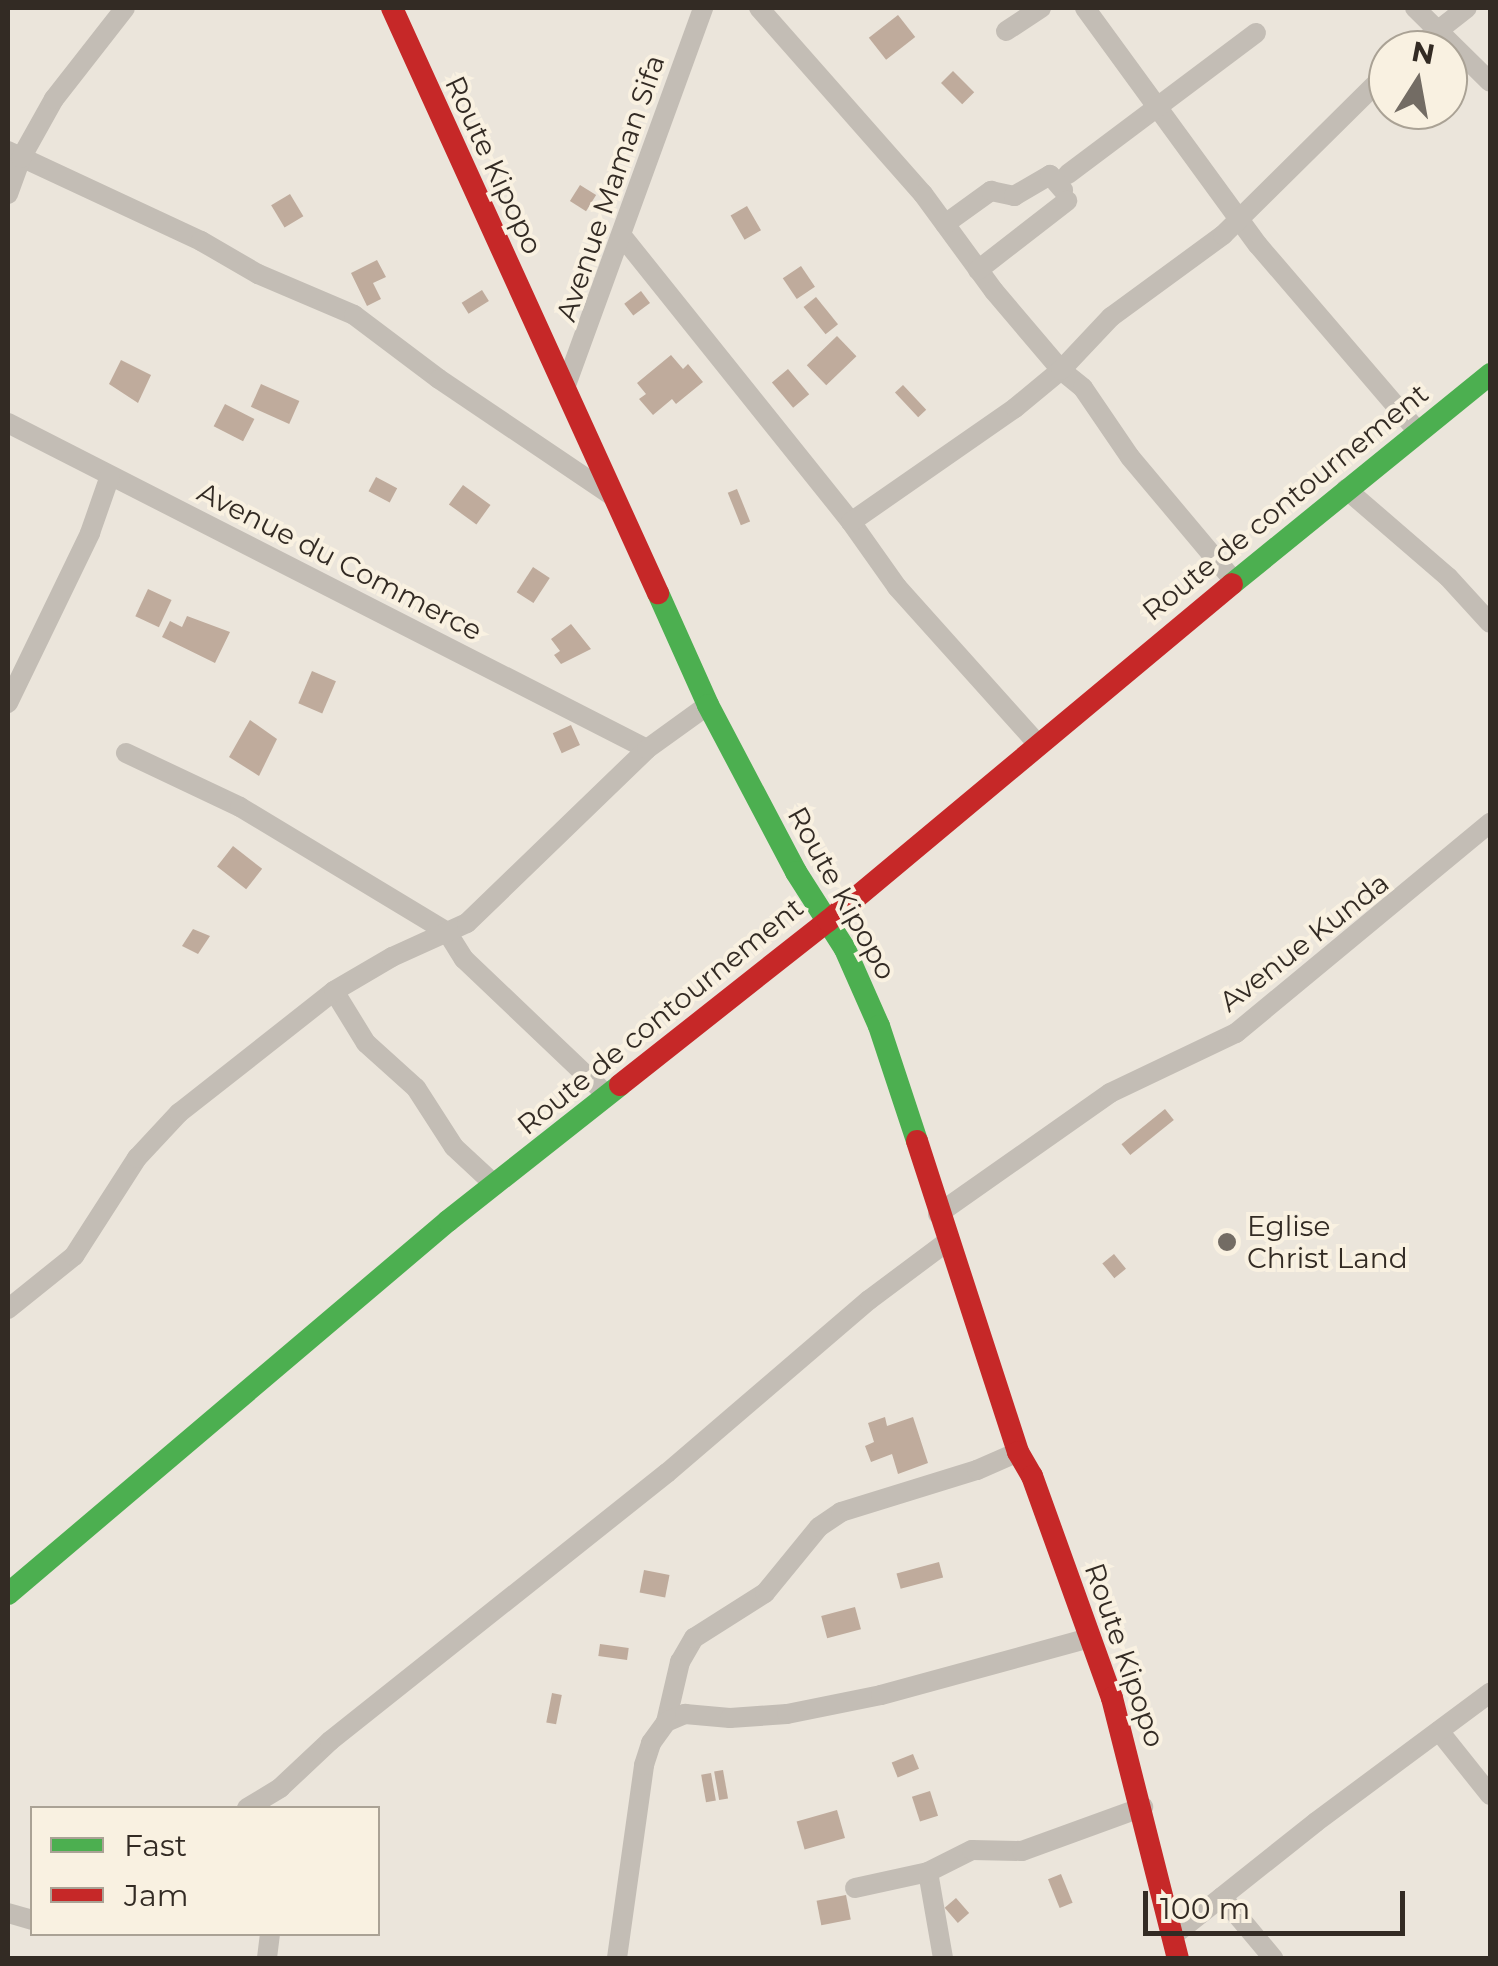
<!DOCTYPE html>
<html>
<head>
<meta charset="utf-8">
<style>
	body { margin:0 }
	#map { position:relative; width:1498px; height:1966px; overflow:hidden; background:#ebe5db; font-family:Montserrat,sans-serif }
	div>[style] { position:absolute }
	[style*='--x'] { left:calc(var(--x)*1px); top:calc(var(--y)*1px); width:calc(var(--w)*1px); rotate:calc(var(--a)*1deg) }
	.building>* { inset:0; background:#bfab9c; transform-origin:0 0 }
	.street>* { height:20px; margin:-10px; padding:0 10px; transform-origin:10px; border-radius:10px; background:#c3bdb5 }
	.fast>* { height:22px; margin:-11px; padding:0 11px; transform-origin:11px; border-radius:11px; background:#4caf50 }
	.jam>* { height:22px; margin:-11px; padding:0 11px; transform-origin:11px; border-radius:11px; background:#c62828 }
	.dots>* { width:28px; height:28px; translate:-50% -50%; box-sizing:border-box; border:5px solid #f9f1e1; border-radius:50% }
	span { translate:-50% -50%; white-space:nowrap; text-align:center; line-height:1.15; -webkit-text-stroke:8px #f9f1e1; paint-order:stroke }
	.street-label { font-size:28px; color:#332b24 }
	.poi-label { font-size:28px; color:#332b24 }
	.left { translate:0 -50%; text-align:left }
	.frame { position:absolute; inset:0; border:10px solid #332b24; pointer-events:none }
	.legend { position:absolute; left:30px; top:1806px; width:350px; height:130px; box-sizing:border-box; background:#f9f1e1; border:2px solid #aaa295; margin:0; padding:12px 18px; list-style:none; font-size:30px; color:#332b24 }
	.legend li { display:flex; align-items:center; gap:20px; height:50px }
	.legend b { width:50px; border:2px solid #aaa295 }
	.north { position:absolute; left:1368px; top:30px; width:100px; height:100px; box-sizing:border-box; background:#f9f1e1; border:2px solid #aaa295; border-radius:50%; rotate:11deg; font-size:28px; font-weight:700; line-height:40px; text-align:center; color:#332b24 }
	.north::after { content:''; display:block; margin:auto; width:35px; height:45px; background:#736c64; clip-path:polygon(50% 0,100% 100%,50% 72%,0 100%) }
	.scale { position:absolute; left:1143px; top:1891px; width:262px; height:45px; box-sizing:border-box; border:5px solid #332b24; border-top:0; padding-left:12px; font-size:30px; line-height:35px; white-space:nowrap; color:#332b24; -webkit-text-stroke:8px #f9f1e1; paint-order:stroke }
</style>
</head>
<body>
<div id="map">
	<div class="building">
		<i style="left:898px;top:15px;width:28px;height:37px;rotate:52deg"></i>
		<i style="left:953px;top:71px;width:30px;height:17px;rotate:45deg"></i>
		<i style="left:580px;top:185px;width:19px;height:19px;rotate:32deg"></i>
		<i style="left:290px;top:194px;width:26px;height:22px;rotate:59deg"></i>
		<i style="left:747px;top:206px;width:28px;height:19px;rotate:60deg"></i>
		<i style="clip-path:polygon(377px 260px,386px 277px,373px 283px,381px 299px,367px 306px,351px 273px)"></i>
		<i style="left:801px;top:266px;width:25px;height:22px;rotate:56deg"></i>
		<i style="left:482px;top:290px;width:13px;height:24px;rotate:58deg"></i>
		<i style="left:641px;top:291px;width:15px;height:21px;rotate:53deg"></i>
		<i style="left:816px;top:297px;width:35px;height:16px;rotate:51deg"></i>
		<i style="left:837px;top:336px;width:28px;height:42px;rotate:46deg"></i>
		<i style="clip-path:polygon(671px 355px,683px 369px,688px 364px,703px 382px,676px 404px,672px 399px,653px 415px,639px 399px,646px 394px,637px 383px)"></i>
		<i style="clip-path:polygon(121px 360px,151px 375px,138px 403px,109px 384px)"></i>
		<i style="left:788px;top:369px;width:33px;height:21px;rotate:50deg"></i>
		<i style="left:261px;top:384px;width:42px;height:25px;rotate:24deg"></i>
		<i style="left:903px;top:385px;width:34px;height:11px;rotate:47deg"></i>
		<i style="left:225px;top:404px;width:33px;height:25px;rotate:27deg"></i>
		<i style="left:376px;top:477px;width:24px;height:16px;rotate:28deg"></i>
		<i style="left:463px;top:485px;width:34px;height:24px;rotate:36deg"></i>
		<i style="left:737px;top:489px;width:35px;height:10px;rotate:68deg"></i>
		<i style="left:533px;top:567px;width:20px;height:30px;rotate:33deg"></i>
		<i style="left:148px;top:589px;width:26px;height:30px;rotate:25deg"></i>
		<i style="clip-path:polygon(187px 616px,230px 632px,215px 663px,162px 637px,170px 621px,182px 627px)"></i>
		<i style="clip-path:polygon(571px 624px,591px 649px,561px 664px,554px 655px,560px 651px,551px 639px)"></i>
		<i style="left:312px;top:671px;width:26px;height:35px;rotate:23deg"></i>
		<i style="clip-path:polygon(250px 720px,277px 739px,259px 776px,229px 757px)"></i>
		<i style="left:571px;top:725px;width:22px;height:20px;rotate:66deg"></i>
		<i style="left:233px;top:846px;width:37px;height:26px;rotate:38deg"></i>
		<i style="clip-path:polygon(193px 929px,210px 936px,198px 954px,182px 946px)"></i>
		<i style="left:1165px;top:1109px;width:14px;height:56px;rotate:51deg"></i>
		<i style="left:1114px;top:1254px;width:19px;height:15px;rotate:51deg"></i>
		<i style="clip-path:polygon(885px 1417px,887px 1426px,913px 1417px,928px 1463px,898px 1474px,892px 1454px,871px 1462px,865px 1446px,874px 1442px,868px 1423px)"></i>
		<i style="left:939px;top:1562px;width:16px;height:44px;rotate:75deg"></i>
		<i style="left:644px;top:1570px;width:26px;height:23px;rotate:11deg"></i>
		<i style="left:855px;top:1607px;width:23px;height:35px;rotate:75deg"></i>
		<i style="left:600px;top:1644px;width:29px;height:12px;rotate:8deg"></i>
		<i style="left:552px;top:1693px;width:10px;height:30px;rotate:11deg"></i>
		<i style="left:913px;top:1754px;width:16px;height:23px;rotate:68deg"></i>
		<i style="left:723px;top:1770px;width:29px;height:9px;rotate:80deg"></i>
		<i style="left:711px;top:1773px;width:28px;height:10px;rotate:80deg"></i>
		<i style="left:930px;top:1791px;width:26px;height:19px;rotate:72deg"></i>
		<i style="left:837px;top:1810px;width:29px;height:42px;rotate:74deg"></i>
		<i style="left:1061px;top:1874px;width:31px;height:14px;rotate:68deg"></i>
		<i style="left:846px;top:1895px;width:25px;height:30px;rotate:79deg"></i>
		<i style="left:956px;top:1898px;width:20px;height:15px;rotate:49deg"></i>
	</div>
	<div class="street">
		<i style="--x:759;--y:8;--w:248;--a:48.6"></i>
		<i style="--x:923;--y:194;--w:120;--a:53.8"></i>
		<i style="--x:994;--y:291;--w:104;--a:49.7"></i>
		<i style="--x:1061;--y:370;--w:28;--a:39"></i>
		<i style="--x:1083;--y:388;--w:83;--a:55.7"></i>
		<i style="--x:1130;--y:457;--w:163;--a:50"></i>
		<i style="--x:1085;--y:8;--w:293;--a:53.9"></i>
		<i style="--x:1258;--y:245;--w:246;--a:49.4"></i>
		<i style="--x:1415;--y:8;--w:105;--a:44.6"></i>
		<i style="--x:1006;--y:31;--w:42;--a:-33.3"></i>
		<i style="--x:1413;--y:50;--w:68;--a:-37.9"></i>
		<i style="--x:8;--y:151;--w:213;--a:25"></i>
		<i style="--x:201;--y:241;--w:66;--a:30.1"></i>
		<i style="--x:258;--y:274;--w:104;--a:23.1"></i>
		<i style="--x:354;--y:315;--w:106;--a:37"></i>
		<i style="--x:439;--y:379;--w:211;--a:34"></i>
		<i style="--x:1068;--y:174;--w:235;--a:-36.9"></i>
		<i style="--x:8;--y:194;--w:38;--a:-70"></i>
		<i style="--x:21;--y:158;--w:68;--a:-60.8"></i>
		<i style="--x:54;--y:99;--w:115;--a:-52"></i>
		<i style="--x:945;--y:224;--w:57;--a:-35.7"></i>
		<i style="--x:991;--y:191;--w:24;--a:12"></i>
		<i style="--x:1014;--y:196;--w:42;--a:-30.3"></i>
		<i style="--x:1050;--y:175;--w:20;--a:49"></i>
		<i style="--x:622;--y:236;--w:366;--a:51.3"></i>
		<i style="--x:851;--y:522;--w:80;--a:54.7"></i>
		<i style="--x:897;--y:587;--w:210;--a:48.1"></i>
		<i style="--x:978;--y:270;--w:113;--a:-37.8"></i>
		<i style="--x:566;--y:385;--w:401;--a:-70"></i>
		<i style="--x:8;--y:423;--w:717;--a:27.03"></i>
		<i style="--x:1346;--y:489;--w:135;--a:40.8"></i>
		<i style="--x:1448;--y:577;--w:62;--a:47.6"></i>
		<i style="--x:851;--y:522;--w:200;--a:-34.8"></i>
		<i style="--x:1015;--y:408;--w:60;--a:-39.6"></i>
		<i style="--x:1061;--y:370;--w:73;--a:-46.7"></i>
		<i style="--x:1111;--y:317;--w:139;--a:-36.2"></i>
		<i style="--x:1223;--y:235;--w:232;--a:-44.7"></i>
		<i style="--x:8;--y:703;--w:189;--a:-64.2"></i>
		<i style="--x:90;--y:533;--w:60;--a:-70.7"></i>
		<i style="--x:126;--y:753;--w:126;--a:25.3"></i>
		<i style="--x:240;--y:807;--w:242;--a:31.1"></i>
		<i style="--x:447;--y:932;--w:32;--a:58"></i>
		<i style="--x:464;--y:959;--w:197;--a:43.6"></i>
		<i style="--x:334;--y:991;--w:61;--a:58.4"></i>
		<i style="--x:366;--y:1043;--w:67;--a:42"></i>
		<i style="--x:416;--y:1088;--w:70;--a:57.2"></i>
		<i style="--x:454;--y:1147;--w:56;--a:42.8"></i>
		<i style="--x:938;--y:1214;--w:210;--a:-35.1"></i>
		<i style="--x:1110;--y:1093;--w:140;--a:-25.5"></i>
		<i style="--x:1236;--y:1033;--w:330;--a:-39.6"></i>
		<i style="--x:8;--y:1309;--w:85;--a:-38.8"></i>
		<i style="--x:74;--y:1256;--w:117;--a:-57.3"></i>
		<i style="--x:137;--y:1158;--w:62;--a:-47"></i>
		<i style="--x:179;--y:1113;--w:197;--a:-38.2"></i>
		<i style="--x:334;--y:991;--w:67;--a:-30.4"></i>
		<i style="--x:392;--y:957;--w:82;--a:-24.4"></i>
		<i style="--x:467;--y:923;--w:250;--a:-44"></i>
		<i style="--x:647;--y:749;--w:75;--a:-35.8"></i>
		<i style="--x:666;--y:1722;--w:62;--a:-76.9"></i>
		<i style="--x:680;--y:1662;--w:28;--a:-60"></i>
		<i style="--x:694;--y:1638;--w:84;--a:-32.4"></i>
		<i style="--x:765;--y:1593;--w:85;--a:-50.7"></i>
		<i style="--x:819;--y:1527;--w:27;--a:-34"></i>
		<i style="--x:841;--y:1512;--w:142;--a:-17.2"></i>
		<i style="--x:977;--y:1470;--w:45;--a:-23.7"></i>
		<i style="--x:1439;--y:1731;--w:82;--a:51.4"></i>
		<i style="--x:247;--y:1808;--w:39;--a:-31"></i>
		<i style="--x:280;--y:1788;--w:69;--a:-43.2"></i>
		<i style="--x:330;--y:1741;--w:431;--a:-38.5"></i>
		<i style="--x:667;--y:1473;--w:266;--a:-40.6"></i>
		<i style="--x:869;--y:1300;--w:99;--a:-36.8"></i>
		<i style="--x:928;--y:1872;--w:87;--a:80.1"></i>
		<i style="--x:855;--y:1888;--w:75;--a:-12.4"></i>
		<i style="--x:928;--y:1872;--w:49;--a:-26.6"></i>
		<i style="--x:972;--y:1850;--w:50;--a:1.1"></i>
		<i style="--x:1022;--y:1851;--w:129;--a:-20"></i>
		<i style="--x:1222;--y:1897;--w:80;--a:50.1"></i>
		<i style="--x:8;--y:1913;--w:25;--a:16"></i>
		<i style="--x:1174;--y:1935;--w:181;--a:-38.5"></i>
		<i style="--x:1316;--y:1822;--w:217;--a:-36.6"></i>
		<i style="--x:267;--y:1958;--w:24;--a:-83"></i>
		<i style="--x:617;--y:1958;--w:195;--a:-82"></i>
		<i style="--x:644;--y:1765;--w:23;--a:-72"></i>
		<i style="--x:651;--y:1743;--w:26;--a:-54"></i>
		<i style="--x:666;--y:1722;--w:21;--a:-23"></i>
		<i style="--x:685;--y:1714;--w:45;--a:5.1"></i>
		<i style="--x:730;--y:1718;--w:57;--a:-4"></i>
		<i style="--x:787;--y:1714;--w:96;--a:-11.4"></i>
		<i style="--x:881;--y:1695;--w:216;--a:-15.3"></i>
	</div>
	<div class="fast">
		<i style="--x:1232;--y:584;--w:333;--a:-39.1"></i>
		<i style="--x:658;--y:593;--w:123;--a:65.9"></i>
		<i style="--x:708;--y:705;--w:189;--a:62.2"></i>
		<i style="--x:796;--y:872;--w:91;--a:57.5"></i>
		<i style="--x:845;--y:949;--w:84;--a:66.2"></i>
		<i style="--x:879;--y:1026;--w:121;--a:71.7"></i>
		<i style="--x:8;--y:1594;--w:577;--a:-40.29"></i>
		<i style="--x:448;--y:1221;--w:219;--a:-38.3"></i>
	</div>
	<div class="jam">
		<i style="--x:392;--y:8;--w:643;--a:65.55"></i>
		<i style="--x:620;--y:1085;--w:265;--a:-38.3"></i>
		<i style="--x:828;--y:921;--w:526;--a:-39.83"></i>
		<i style="--x:917;--y:1141;--w:327;--a:72"></i>
		<i style="--x:1018;--y:1452;--w:28;--a:60"></i>
		<i style="--x:1032;--y:1476;--w:236;--a:70.2"></i>
		<i style="--x:1112;--y:1698;--w:268;--a:75.8"></i>
	</div>
	<div class="dots">
		<i style="left:1227px;top:1242px;background:#736c64"></i>
	</div>
	<div class="street-label">
		<span style="left:494px;top:165px;rotate:65deg">Route Kipopo</span>
		<span style="left:610px;top:188px;rotate:-71deg">Avenue Maman Sifa</span>
		<span style="left:1285px;top:502px;rotate:-39deg">Route de contournement</span>
		<span style="left:340px;top:561px;rotate:27deg">Avenue du Commerce</span>
		<span style="left:842px;top:893px;rotate:61deg">Route Kipopo</span>
		<span style="left:1304px;top:942px;rotate:-38deg">Avenue Kunda</span>
		<span style="left:660px;top:1016px;rotate:-39deg">Route de contournement</span>
		<span style="left:1125px;top:1655px;rotate:71deg">Route Kipopo</span>
	</div>
	<div class="poi-label">
		<span class="left" style="left:1247px;top:1242px">Eglise<br>Christ Land</span>
	</div>
	<div class="frame"></div>
	<ul class="legend">
	<li><b style="height:12px;background:#4caf50"></b>Fast</li>
	<li><b style="height:12px;background:#c62828"></b>Jam</li>
	</ul>
	<div class="north">N</div>
	<div class="scale">100 m</div>
</div>
</body>
</html>
